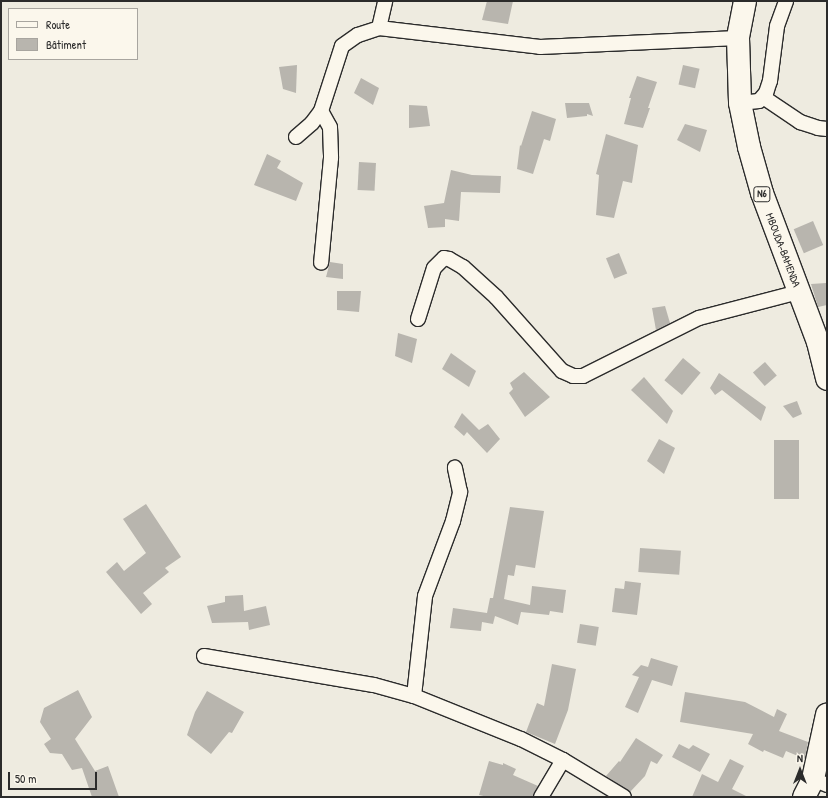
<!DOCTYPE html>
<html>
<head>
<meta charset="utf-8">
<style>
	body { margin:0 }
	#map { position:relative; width:828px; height:798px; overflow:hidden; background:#eeebe0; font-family:"Patrick Hand",sans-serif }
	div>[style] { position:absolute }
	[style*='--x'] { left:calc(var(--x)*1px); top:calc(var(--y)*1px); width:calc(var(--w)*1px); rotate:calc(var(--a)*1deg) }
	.building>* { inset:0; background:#b8b5ae; transform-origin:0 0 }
	.roads { filter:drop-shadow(1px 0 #2b2b2b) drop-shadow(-1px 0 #2b2b2b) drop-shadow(0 1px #2b2b2b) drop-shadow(0 -1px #2b2b2b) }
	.minor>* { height:14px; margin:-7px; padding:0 7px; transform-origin:7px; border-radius:7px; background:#fbf7ec }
	.trunk>* { height:22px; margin:-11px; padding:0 11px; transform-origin:11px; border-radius:11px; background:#fbf7ec }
	span { translate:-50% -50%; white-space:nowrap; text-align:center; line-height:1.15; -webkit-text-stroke:3.5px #fbf7ec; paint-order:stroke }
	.shield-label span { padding:1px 3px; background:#fbf7ec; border:1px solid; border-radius:3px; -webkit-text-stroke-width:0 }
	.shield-label { font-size:10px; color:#2b2b2b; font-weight:700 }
	.street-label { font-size:11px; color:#2b2b2b }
	.frame { position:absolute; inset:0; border:2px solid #2b2b2b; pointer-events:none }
	.legend { position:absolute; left:8px; top:8px; width:130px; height:52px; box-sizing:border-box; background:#fbf7ec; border:1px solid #a8a59f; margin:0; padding:5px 7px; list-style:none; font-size:12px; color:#2b2b2b }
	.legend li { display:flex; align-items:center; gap:8px; height:20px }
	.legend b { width:20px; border:1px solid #a8a59f }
	.north { position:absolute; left:780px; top:750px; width:40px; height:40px; -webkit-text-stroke:3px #fbf7ec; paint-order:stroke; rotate:0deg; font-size:11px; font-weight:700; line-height:16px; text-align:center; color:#2b2b2b }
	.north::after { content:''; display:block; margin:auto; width:14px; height:18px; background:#2b2b2b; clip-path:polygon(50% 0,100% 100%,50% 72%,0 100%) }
	.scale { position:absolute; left:8px; top:772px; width:89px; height:18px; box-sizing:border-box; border:2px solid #2b2b2b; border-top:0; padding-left:5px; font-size:12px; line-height:14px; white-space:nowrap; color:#2b2b2b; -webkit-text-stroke:3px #fbf7ec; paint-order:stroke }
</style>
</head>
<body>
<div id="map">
	<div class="building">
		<i style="clip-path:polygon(487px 1px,513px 1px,508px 24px,482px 20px)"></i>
		<i style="clip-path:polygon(297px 65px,296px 93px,283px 89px,279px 67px)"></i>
		<i style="left:683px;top:65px;width:17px;height:20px;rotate:13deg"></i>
		<i style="clip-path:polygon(637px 76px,657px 82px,648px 108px,650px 108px,643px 128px,624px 124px,631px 98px,629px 98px)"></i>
		<i style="clip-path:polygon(361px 78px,379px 88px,373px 105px,354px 93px)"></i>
		<i style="clip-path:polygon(565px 103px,589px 103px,593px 116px,587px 114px,587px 116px,567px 118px)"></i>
		<i style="clip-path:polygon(409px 105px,427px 106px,430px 126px,409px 128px)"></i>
		<i style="clip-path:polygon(532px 111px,556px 119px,550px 141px,544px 139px,533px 174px,517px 169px,520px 145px,521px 146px)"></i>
		<i style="clip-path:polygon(685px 124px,707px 130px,700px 152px,677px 140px)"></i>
		<i style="clip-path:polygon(606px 134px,638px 145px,632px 183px,623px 181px,614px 218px,596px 215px,599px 175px,596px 174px)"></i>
		<i style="clip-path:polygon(267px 154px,281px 161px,277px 168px,303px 183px,296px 201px,254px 185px)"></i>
		<i style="left:359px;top:162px;width:17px;height:28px;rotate:3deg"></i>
		<i style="clip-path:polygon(451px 170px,472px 175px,501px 176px,500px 193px,461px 192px,459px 221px,445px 219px,445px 227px,428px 228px,424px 206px,444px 203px)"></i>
		<i style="left:813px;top:221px;width:26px;height:21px;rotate:67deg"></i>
		<i style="left:619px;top:253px;width:22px;height:14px;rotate:68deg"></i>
		<i style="clip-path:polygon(330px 262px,343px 264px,343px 279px,326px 277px)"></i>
		<i style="clip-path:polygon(826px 283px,827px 305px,818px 307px,811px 284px)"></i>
		<i style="clip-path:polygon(337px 291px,361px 291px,359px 312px,337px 310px)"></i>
		<i style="clip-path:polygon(665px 306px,670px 323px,656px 330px,652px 308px)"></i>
		<i style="clip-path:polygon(398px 333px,417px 339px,412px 363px,395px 356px)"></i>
		<i style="clip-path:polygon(451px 353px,476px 371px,469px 387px,442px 369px)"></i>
		<i style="left:683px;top:358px;width:23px;height:29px;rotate:40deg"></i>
		<i style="left:765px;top:362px;width:18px;height:16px;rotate:49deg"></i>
		<i style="clip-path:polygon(524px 372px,550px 397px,525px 417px,509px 393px,513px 389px,510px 383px)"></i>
		<i style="clip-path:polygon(719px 373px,766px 407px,761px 421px,722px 390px,715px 395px,710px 388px)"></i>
		<i style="clip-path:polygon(644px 377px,673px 411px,667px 424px,631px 390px)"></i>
		<i style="clip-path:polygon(797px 401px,802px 414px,793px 418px,783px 406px)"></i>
		<i style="clip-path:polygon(462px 413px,479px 430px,488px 424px,500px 439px,487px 453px,467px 432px,464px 436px,454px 427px)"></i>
		<i style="clip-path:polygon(659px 439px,675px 448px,664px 474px,647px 461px)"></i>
		<i style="left:774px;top:440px;width:25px;height:59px"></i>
		<i style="clip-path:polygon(146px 504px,181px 557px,165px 568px,169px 572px,143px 593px,152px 604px,141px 614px,106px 572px,117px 562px,124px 571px,146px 553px,123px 519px)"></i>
		<i style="clip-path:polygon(510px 507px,544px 511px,535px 568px,516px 565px,514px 576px,508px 575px,504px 599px,530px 605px,532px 586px,566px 590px,563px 613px,550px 611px,549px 615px,521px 612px,518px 625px,495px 616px,493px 624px,482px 622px,481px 631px,450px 628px,453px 608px,487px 613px,490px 598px,493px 598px)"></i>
		<i style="left:640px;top:548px;width:41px;height:24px;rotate:4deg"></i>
		<i style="clip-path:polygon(625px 581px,641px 583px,637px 615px,612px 612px,615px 588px,624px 589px)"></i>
		<i style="clip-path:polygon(243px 595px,244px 611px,266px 606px,270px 625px,249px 630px,248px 622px,212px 623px,207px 606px,225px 602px,225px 596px)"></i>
		<i style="left:580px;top:624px;width:19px;height:19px;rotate:9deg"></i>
		<i style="clip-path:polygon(651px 658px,678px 666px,672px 686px,652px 680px,638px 713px,625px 707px,639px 677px,632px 675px,641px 665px,648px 667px)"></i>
		<i style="clip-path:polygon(552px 664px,576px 669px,568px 710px,555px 744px,526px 732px,537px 703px,544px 706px)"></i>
		<i style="clip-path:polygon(78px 690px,92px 717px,75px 739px,95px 771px,108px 766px,119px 797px,92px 797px,82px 768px,72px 770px,62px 754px,50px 753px,44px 744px,51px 739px,40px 722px,44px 708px)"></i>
		<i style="clip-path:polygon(207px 691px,244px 712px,232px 733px,229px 732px,211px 754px,187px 735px,195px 712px)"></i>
		<i style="clip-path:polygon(685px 692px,745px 702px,774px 717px,777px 709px,787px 714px,779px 731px,808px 742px,805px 759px,786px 751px,783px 758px,764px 750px,763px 752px,748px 744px,753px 734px,680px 722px)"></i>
		<i style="clip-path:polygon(636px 738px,663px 755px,657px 764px,651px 761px,645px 776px,630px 792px,606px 776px,619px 761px,620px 762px)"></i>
		<i style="clip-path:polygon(679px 744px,689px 749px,693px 745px,710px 754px,700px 772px,672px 757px)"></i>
		<i style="clip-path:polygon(730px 759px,744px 766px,732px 789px,748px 797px,692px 797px,702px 774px,718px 782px)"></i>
		<i style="clip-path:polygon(489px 761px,503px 765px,503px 763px,516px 769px,513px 775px,538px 786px,533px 797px,488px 797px,479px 795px)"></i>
	</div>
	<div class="roads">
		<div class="minor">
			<i style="--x:379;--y:28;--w:28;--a:-77"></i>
			<i style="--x:763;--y:97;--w:45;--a:34"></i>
			<i style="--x:800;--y:122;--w:19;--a:18"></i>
			<i style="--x:818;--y:128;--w:9;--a:6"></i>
			<i style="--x:740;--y:103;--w:19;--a:-6"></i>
			<i style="--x:759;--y:101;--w:11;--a:-49"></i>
			<i style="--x:766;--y:93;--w:13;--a:-72"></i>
			<i style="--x:770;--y:81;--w:55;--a:-82.7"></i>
			<i style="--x:777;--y:26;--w:27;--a:-70"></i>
			<i style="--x:321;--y:111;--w:18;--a:61"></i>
			<i style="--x:330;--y:127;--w:31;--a:88"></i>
			<i style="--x:331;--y:158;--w:105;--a:95.4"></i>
			<i style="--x:296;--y:137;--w:21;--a:-41"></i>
			<i style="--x:312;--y:123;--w:15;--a:-53"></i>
			<i style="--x:321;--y:111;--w:68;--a:-72.1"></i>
			<i style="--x:342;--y:46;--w:19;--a:-35"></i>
			<i style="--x:358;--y:35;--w:22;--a:-18"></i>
			<i style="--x:379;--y:28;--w:162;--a:6.7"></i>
			<i style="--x:540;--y:47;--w:198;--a:-2.6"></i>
			<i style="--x:418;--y:319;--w:53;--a:-72.6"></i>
			<i style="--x:434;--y:268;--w:14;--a:-45"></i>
			<i style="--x:444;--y:258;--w:5;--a:11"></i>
			<i style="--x:449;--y:259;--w:16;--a:30"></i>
			<i style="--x:463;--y:267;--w:45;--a:42.3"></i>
			<i style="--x:496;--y:297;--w:99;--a:48.3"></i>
			<i style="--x:562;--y:371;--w:12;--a:24"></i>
			<i style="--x:573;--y:376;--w:10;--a:0"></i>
			<i style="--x:583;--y:376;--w:130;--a:-26.6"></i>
			<i style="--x:699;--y:318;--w:103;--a:-14.6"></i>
			<i style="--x:204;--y:656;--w:172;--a:9.7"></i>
			<i style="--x:374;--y:685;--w:41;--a:15.4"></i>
			<i style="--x:414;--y:696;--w:115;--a:21.9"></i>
			<i style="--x:521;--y:739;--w:47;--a:26.6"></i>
			<i style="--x:563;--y:760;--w:71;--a:31.2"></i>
			<i style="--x:414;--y:696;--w:101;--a:-83.7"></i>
			<i style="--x:425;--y:596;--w:80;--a:-69.5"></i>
			<i style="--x:453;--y:521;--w:30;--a:-76"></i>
			<i style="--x:460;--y:492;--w:25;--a:-102"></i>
			<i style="--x:813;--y:779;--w:15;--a:23"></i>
			<i style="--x:541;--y:797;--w:43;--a:-59.3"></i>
		</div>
		<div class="trunk">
			<i style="--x:745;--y:1;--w:38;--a:101"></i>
			<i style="--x:738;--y:38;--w:65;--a:88.2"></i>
			<i style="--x:740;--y:103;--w:45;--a:78.4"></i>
			<i style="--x:749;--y:147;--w:48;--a:74.2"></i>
			<i style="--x:762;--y:193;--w:159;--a:69.4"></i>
			<i style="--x:818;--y:342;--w:38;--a:76"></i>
			<i style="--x:804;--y:797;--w:20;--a:-63"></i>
			<i style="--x:813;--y:779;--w:66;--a:-77.7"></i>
		</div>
	</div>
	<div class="shield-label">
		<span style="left:762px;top:194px">N6</span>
	</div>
	<div class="street-label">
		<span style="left:783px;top:250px;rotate:69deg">MBOUDA-BAMENDA</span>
	</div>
	<div class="frame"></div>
	<ul class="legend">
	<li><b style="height:5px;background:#fbf7ec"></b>Route</li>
	<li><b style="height:11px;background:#b8b5ae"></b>Bâtiment</li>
	</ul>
	<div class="north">N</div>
	<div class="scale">50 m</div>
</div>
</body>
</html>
